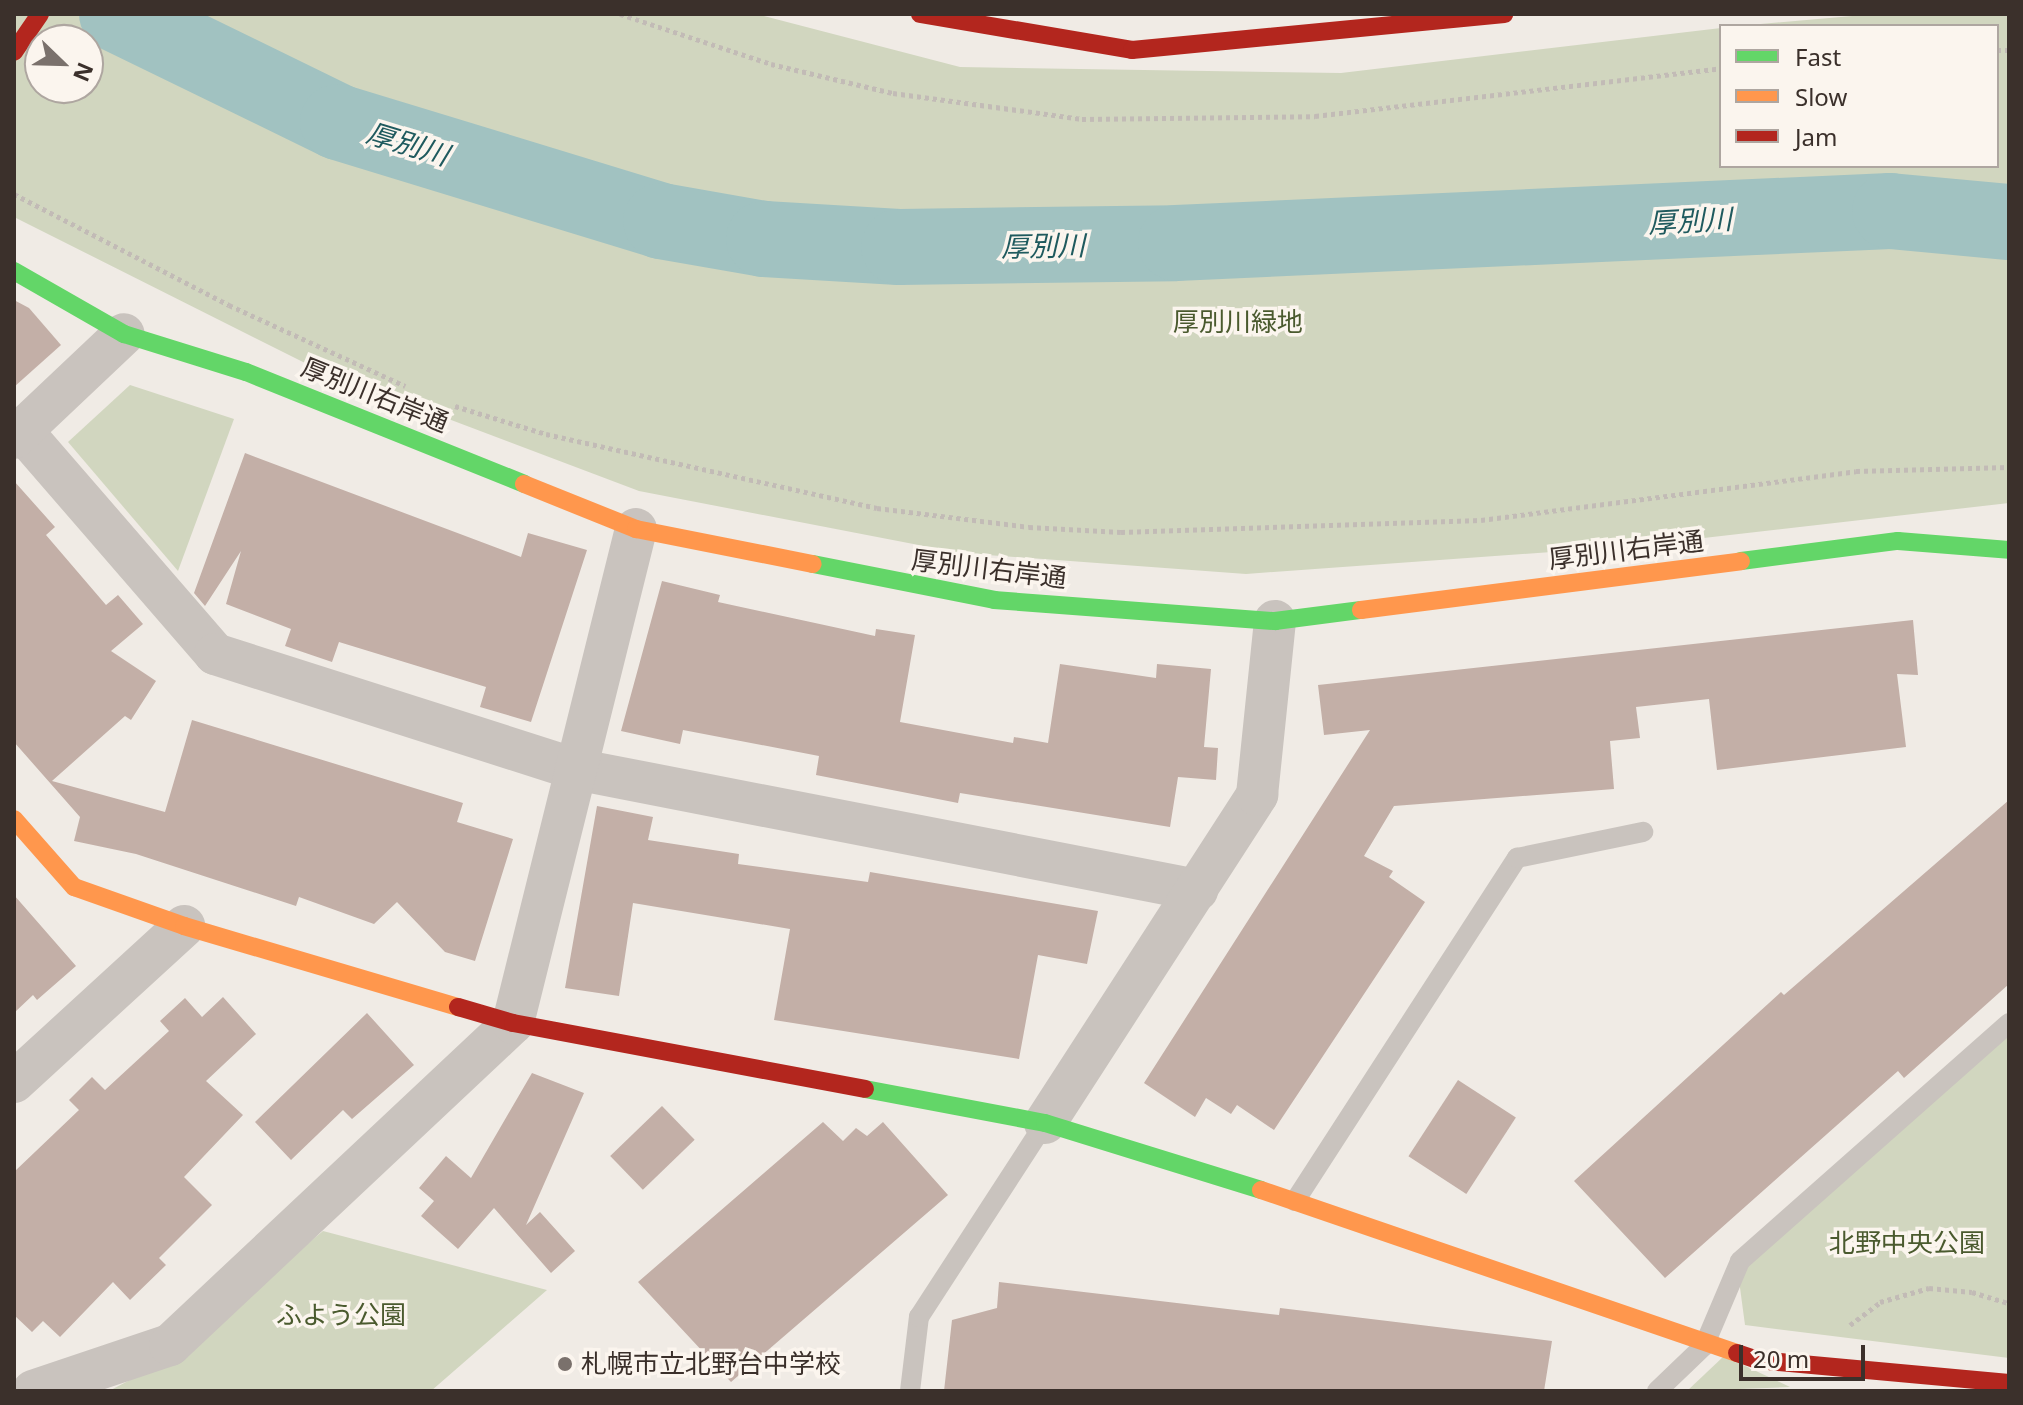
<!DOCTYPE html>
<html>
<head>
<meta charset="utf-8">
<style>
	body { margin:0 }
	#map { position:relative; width:2023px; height:1405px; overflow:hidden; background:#f0ebe5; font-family:"Noto Sans","Noto Sans JP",sans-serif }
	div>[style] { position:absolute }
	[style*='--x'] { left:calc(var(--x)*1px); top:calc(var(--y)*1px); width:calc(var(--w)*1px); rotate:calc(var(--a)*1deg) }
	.green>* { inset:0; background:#d1d6bf }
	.river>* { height:76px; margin:-38px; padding:0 38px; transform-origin:38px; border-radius:38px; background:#a1c2c1 }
	.building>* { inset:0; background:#c3afa7; transform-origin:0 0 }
	.path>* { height:5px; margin-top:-2.5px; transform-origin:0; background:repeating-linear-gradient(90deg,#c2bbb6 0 4px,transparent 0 8px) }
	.lane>* { height:20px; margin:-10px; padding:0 10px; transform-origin:10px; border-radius:10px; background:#c9c3be }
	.street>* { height:42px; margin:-21px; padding:0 21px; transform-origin:21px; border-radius:21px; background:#c9c3be }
	.fast>* { height:18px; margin:-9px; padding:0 9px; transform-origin:9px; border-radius:9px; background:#63d668 }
	.slow>* { height:18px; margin:-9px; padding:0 9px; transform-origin:9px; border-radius:9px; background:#ff974d }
	.jam>* { height:18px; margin:-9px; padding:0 9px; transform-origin:9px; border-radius:9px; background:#b3261e }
	.dots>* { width:22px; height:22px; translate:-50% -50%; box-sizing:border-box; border:4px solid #fbf5ee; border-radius:50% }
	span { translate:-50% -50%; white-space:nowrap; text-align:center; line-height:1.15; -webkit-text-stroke:7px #fbf5ee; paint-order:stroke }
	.park-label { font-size:26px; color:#4a5a2e }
	.street-label { font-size:26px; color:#3b302b }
	.poi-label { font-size:26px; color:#3b302b }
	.left { translate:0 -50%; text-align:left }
	.water-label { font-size:28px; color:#1f5a5e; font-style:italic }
	.frame { position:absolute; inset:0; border:16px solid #3b302b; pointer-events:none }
	.legend { position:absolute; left:1719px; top:24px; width:280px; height:144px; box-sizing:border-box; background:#fbf5ee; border:2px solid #aea6a0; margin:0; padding:10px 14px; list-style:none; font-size:24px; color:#3b302b }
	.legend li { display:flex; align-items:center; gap:16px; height:40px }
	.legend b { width:40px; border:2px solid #aea6a0 }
	.north { position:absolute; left:24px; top:24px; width:80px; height:80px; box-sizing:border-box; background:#fbf5ee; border:2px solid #aea6a0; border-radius:50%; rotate:113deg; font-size:22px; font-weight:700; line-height:32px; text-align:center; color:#3b302b }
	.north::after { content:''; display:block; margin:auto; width:28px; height:36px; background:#7a716c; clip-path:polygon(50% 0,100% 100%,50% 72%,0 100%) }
	.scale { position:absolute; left:1739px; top:1345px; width:126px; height:36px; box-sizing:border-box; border:4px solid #3b302b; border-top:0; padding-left:10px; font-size:24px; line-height:28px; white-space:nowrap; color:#3b302b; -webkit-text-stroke:6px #fbf5ee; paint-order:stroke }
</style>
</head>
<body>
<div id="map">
	<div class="green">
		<i style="clip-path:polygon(evenodd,14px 14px,756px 14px,960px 67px,1341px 73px,1721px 28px,1721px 166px,1997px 166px,1997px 26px,1738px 26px,1875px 14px,2009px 14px,2009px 503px,1634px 546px,1246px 574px,960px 553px,639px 491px,319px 370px,14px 217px,14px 14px,40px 40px,88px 40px,88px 88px,40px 88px,40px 40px)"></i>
		<i style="clip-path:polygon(130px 385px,234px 419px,178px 571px,68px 442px)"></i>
		<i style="clip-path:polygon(2009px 1028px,2009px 1358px,1745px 1325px,1736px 1258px)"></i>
		<i style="clip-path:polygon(323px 1231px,547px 1290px,431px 1391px,109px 1391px,164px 1362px)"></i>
		<i style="clip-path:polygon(1724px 1356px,1790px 1387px,1687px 1391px)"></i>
	</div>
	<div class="river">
		<i style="--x:117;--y:14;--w:246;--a:26"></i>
		<i style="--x:338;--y:122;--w:338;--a:17"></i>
		<i style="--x:661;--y:221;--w:105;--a:9.9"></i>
		<i style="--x:764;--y:239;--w:135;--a:3.4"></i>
		<i style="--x:899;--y:247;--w:277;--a:-0.8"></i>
		<i style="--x:1176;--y:243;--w:715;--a:-2.57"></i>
		<i style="--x:1890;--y:211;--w:120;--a:5.3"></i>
	</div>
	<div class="building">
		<i style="clip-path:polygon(14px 300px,29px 308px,61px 345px,14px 387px)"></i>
		<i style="clip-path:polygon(245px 453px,521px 557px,528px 533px,587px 550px,531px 722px,480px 707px,486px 687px,339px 642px,332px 662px,285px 646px,291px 629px,226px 604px,241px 551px,205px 606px,194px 593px)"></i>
		<i style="clip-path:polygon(14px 481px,55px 527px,46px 535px,106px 605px,118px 595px,143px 624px,111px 651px,156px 681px,131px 720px,125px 716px,52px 781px,165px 812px,192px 720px,463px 803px,457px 822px,513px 839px,475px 961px,445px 952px,397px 902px,374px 924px,299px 897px,296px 906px,136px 854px,74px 841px,80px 817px,14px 742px)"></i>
		<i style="clip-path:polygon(662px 581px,720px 595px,718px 602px,875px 636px,876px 629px,915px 635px,900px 722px,1013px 743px,1014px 737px,1048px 743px,1060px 664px,1156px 678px,1157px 664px,1211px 669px,1204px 747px,1218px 748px,1216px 780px,1178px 777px,1170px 827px,960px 793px,958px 803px,816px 775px,819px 756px,683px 730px,680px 744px,621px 731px)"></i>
		<i style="clip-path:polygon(1913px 620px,1918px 675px,1897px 674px,1906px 747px,1717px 770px,1709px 699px,1636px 707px,1640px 738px,1610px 741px,1614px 789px,1394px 806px,1364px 856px,1393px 871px,1389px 877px,1425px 902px,1274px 1130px,1237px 1105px,1231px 1114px,1206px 1098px,1195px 1117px,1144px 1083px,1370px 730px,1324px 735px,1318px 685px)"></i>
		<i style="clip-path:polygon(2009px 800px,2009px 984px,1904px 1078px,1898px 1071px,1665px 1278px,1574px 1181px,1781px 992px,1784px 995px)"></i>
		<i style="clip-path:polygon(597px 806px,653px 817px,648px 840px,739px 854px,738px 864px,868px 882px,870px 872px,1098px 911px,1087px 964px,1038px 955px,1019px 1059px,774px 1020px,790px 929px,633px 903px,619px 996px,565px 988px)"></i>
		<i style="clip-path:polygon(14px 895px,76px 966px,37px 1000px,33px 995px,14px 1013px)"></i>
		<i style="clip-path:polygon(223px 997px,256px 1034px,206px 1081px,243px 1115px,184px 1177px,212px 1205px,159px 1258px,166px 1265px,130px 1300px,113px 1282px,60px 1337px,43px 1321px,32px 1332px,14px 1315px,14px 1172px,79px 1110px,69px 1100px,92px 1077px,105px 1090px,169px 1031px,160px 1021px,185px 998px,202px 1017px)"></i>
		<i style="clip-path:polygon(367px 1013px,414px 1065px,352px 1119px,343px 1110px,291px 1160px,255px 1122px)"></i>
		<i style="clip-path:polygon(532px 1073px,584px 1093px,526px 1225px,540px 1212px,575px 1251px,551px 1273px,494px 1208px,458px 1249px,421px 1216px,434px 1201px,419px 1188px,446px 1156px,471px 1178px)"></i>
		<i style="left:1458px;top:1080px;width:69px;height:91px;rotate:33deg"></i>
		<i style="left:662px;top:1106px;width:47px;height:72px;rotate:46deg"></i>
		<i style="clip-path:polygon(823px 1122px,843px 1141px,856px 1128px,867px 1136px,883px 1122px,948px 1195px,731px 1382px,638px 1282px)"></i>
		<i style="clip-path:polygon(999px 1282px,1279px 1315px,1280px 1308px,1552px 1341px,1544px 1391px,944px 1391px,952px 1320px,997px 1308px)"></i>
	</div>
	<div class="path">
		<i style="--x:620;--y:14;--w:159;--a:18.3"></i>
		<i style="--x:771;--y:64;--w:125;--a:13.4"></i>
		<i style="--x:893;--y:93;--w:191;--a:7.8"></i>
		<i style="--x:1082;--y:119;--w:233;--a:-0.7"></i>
		<i style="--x:1315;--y:116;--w:409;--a:-6.7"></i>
		<i style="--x:1997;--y:50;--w:12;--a:0"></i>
		<i style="--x:14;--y:194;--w:242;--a:27.3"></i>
		<i style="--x:229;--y:305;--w:194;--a:24.7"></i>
		<i style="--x:455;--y:406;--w:95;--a:17.1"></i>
		<i style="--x:546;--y:434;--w:339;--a:12.6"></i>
		<i style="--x:877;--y:508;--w:153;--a:7.1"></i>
		<i style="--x:1029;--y:527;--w:92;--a:3.1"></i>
		<i style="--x:1121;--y:532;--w:360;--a:-1.9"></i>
		<i style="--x:1481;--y:520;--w:378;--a:-7.4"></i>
		<i style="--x:1856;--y:471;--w:153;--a:-1.5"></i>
		<i style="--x:1850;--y:1325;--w:38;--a:-37"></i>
		<i style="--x:1880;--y:1302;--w:51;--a:-15.9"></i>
		<i style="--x:1929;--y:1288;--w:43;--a:5.3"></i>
		<i style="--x:1972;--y:1292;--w:39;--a:17"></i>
	</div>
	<div class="lane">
		<i style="--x:1295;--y:1201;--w:409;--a:-57.1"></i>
		<i style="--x:1517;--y:858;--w:129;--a:-11.7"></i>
		<i style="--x:910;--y:1391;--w:75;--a:-83.1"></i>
		<i style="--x:919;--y:1317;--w:231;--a:-57"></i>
		<i style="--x:1657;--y:1391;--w:65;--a:-43.8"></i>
		<i style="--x:1704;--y:1346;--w:92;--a:-67"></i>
		<i style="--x:1740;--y:1261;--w:359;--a:-41.5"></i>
	</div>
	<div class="street">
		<i style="--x:22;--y:431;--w:295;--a:49.1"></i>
		<i style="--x:215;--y:654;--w:378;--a:17.7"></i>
		<i style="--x:575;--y:769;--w:634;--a:11.01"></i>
		<i style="--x:14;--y:438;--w:151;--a:-43.4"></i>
		<i style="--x:14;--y:1082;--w:231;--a:-42.5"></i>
		<i style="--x:1045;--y:1123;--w:391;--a:-57.1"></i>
		<i style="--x:1257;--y:795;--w:175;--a:-84.1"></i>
		<i style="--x:33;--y:1391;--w:145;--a:-18.6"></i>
		<i style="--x:170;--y:1345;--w:470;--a:-43.2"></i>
		<i style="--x:513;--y:1023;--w:509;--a:-76.02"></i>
	</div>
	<div class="fast">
		<i style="--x:14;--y:271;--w:127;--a:29.8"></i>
		<i style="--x:124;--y:334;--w:128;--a:17.3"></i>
		<i style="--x:246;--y:372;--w:300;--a:21.9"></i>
		<i style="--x:1741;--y:561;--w:158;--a:-7.3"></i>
		<i style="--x:1898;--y:541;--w:111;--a:4.6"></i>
		<i style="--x:813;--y:564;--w:185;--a:11.2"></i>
		<i style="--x:994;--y:600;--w:282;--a:4.3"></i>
		<i style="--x:1275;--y:621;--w:87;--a:-7.3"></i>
		<i style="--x:865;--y:1089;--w:183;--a:10.7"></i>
		<i style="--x:1045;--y:1123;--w:226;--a:17.2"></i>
	</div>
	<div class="slow">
		<i style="--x:524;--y:484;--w:121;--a:21.9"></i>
		<i style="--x:636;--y:529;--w:180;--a:11.2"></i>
		<i style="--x:1361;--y:610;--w:383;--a:-7.3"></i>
		<i style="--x:14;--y:819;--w:91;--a:48.6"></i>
		<i style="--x:74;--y:887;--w:117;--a:19.5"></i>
		<i style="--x:184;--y:926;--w:286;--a:16.5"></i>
		<i style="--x:1261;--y:1190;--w:503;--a:18.9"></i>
	</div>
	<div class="jam">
		<i style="--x:920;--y:14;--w:215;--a:9.6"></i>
		<i style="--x:1132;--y:50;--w:374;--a:-5.5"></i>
		<i style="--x:14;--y:52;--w:46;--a:-55.6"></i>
		<i style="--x:458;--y:1007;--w:57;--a:16.2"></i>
		<i style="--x:513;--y:1023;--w:358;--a:10.6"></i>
		<i style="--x:1737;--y:1353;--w:21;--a:19"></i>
		<i style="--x:1757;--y:1360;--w:253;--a:5.2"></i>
	</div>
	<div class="dots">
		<i style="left:565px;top:1364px;background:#7a716c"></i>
	</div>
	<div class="park-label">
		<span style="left:1238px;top:322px">厚別川緑地</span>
		<span style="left:1907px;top:1243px">北野中央公園</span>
		<span style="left:341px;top:1315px">ふよう公園</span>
	</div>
	<div class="street-label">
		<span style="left:375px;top:395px;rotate:22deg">厚別川右岸通</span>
		<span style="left:1626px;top:550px;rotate:-7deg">厚別川右岸通</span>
		<span style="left:989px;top:569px;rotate:7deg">厚別川右岸通</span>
	</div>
	<div class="poi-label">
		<span class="left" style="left:581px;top:1364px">札幌市立北野台中学校</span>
	</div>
	<div class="water-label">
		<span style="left:408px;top:143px;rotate:17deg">厚別川</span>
		<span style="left:1690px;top:220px;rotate:-3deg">厚別川</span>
		<span style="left:1043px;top:245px;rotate:-1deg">厚別川</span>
	</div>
	<div class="frame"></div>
	<ul class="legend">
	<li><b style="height:10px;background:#63d668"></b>Fast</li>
	<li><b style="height:10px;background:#ff974d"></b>Slow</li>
	<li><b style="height:10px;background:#b3261e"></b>Jam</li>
	</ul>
	<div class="north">N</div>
	<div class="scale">20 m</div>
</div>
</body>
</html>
